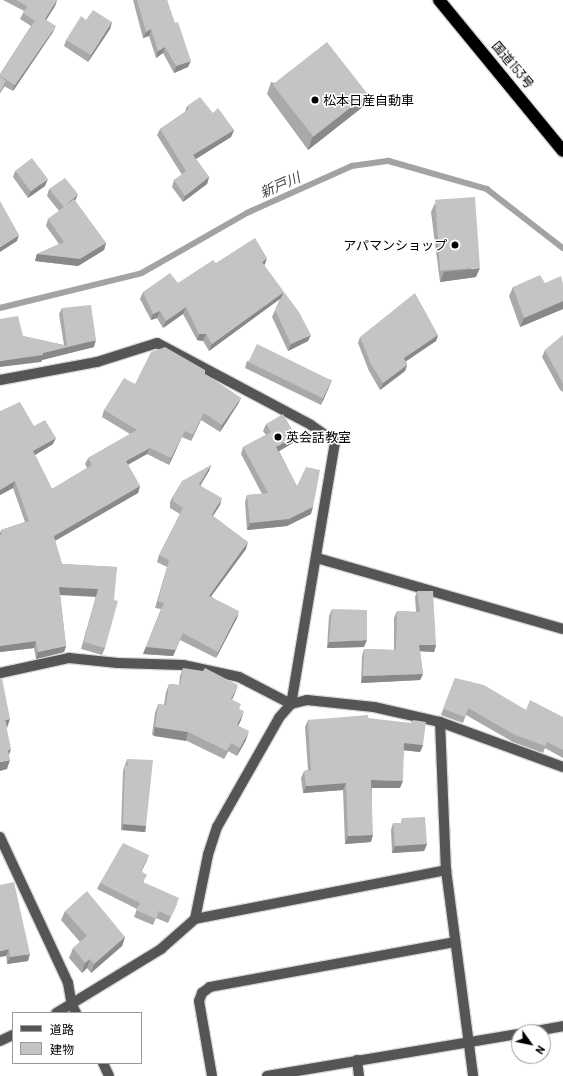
<!DOCTYPE html>
<html>
<head>
<meta charset="utf-8">
<style>
	body { margin:0 }
	#map { position:relative; width:563px; height:1076px; overflow:hidden; background:#fff; font-family:Barlow,"Noto Sans JP",sans-serif }
	div>[style] { position:absolute }
	[style*='--x'] { left:calc(var(--x)*1px); top:calc(var(--y)*1px); width:calc(var(--w)*1px); rotate:calc(var(--a)*1deg) }
	.stream>* { height:5.5px; margin:-2.75px; padding:0 2.75px; transform-origin:2.75px; border-radius:2.75px; background:#a3a3a3 }
	.roads { filter:drop-shadow(1px 0 #dbdbdb) drop-shadow(-1px 0 #dbdbdb) drop-shadow(0 1px #dbdbdb) drop-shadow(0 -1px #dbdbdb) }
	.minor>* { height:10px; margin:-5px; padding:0 5px; transform-origin:5px; border-radius:5px; background:#555 }
	.highway>* { height:12px; margin:-6px; padding:0 6px; transform-origin:6px; border-radius:6px; background:#000 }
	.wall>* { inset:0; background:#a9a9a9 }
	.shaded-wall>* { inset:0; background:#898989; transform-origin:0 0 }
	.building>* { inset:0; background:#c4c4c4; transform-origin:0 0 }
	.dots>* { width:11px; height:11px; translate:-50% -50%; box-sizing:border-box; border:2px solid #fff; border-radius:50% }
	span { translate:-50% -50%; white-space:nowrap; text-align:center; line-height:1.15; -webkit-text-stroke:3px #fff; paint-order:stroke }
	.street-label { font-size:13px; color:#000 }
	.poi-label { font-size:13px; color:#000 }
	.left { translate:0 -50%; text-align:left }
	.right { translate:-100% -50%; text-align:right }
	.water-label { font-size:14px; color:#444; font-style:italic }
	.legend { position:absolute; left:12px; top:1012px; width:130px; height:52px; box-sizing:border-box; background:#fff; border:1px solid #999; margin:0; padding:5px 7px; list-style:none; font-size:12px; color:#000 }
	.legend li { display:flex; align-items:center; gap:8px; height:20px }
	.legend b { width:20px; border:1px solid #999 }
	.north { position:absolute; left:511px; top:1024px; width:40px; height:40px; box-sizing:border-box; background:#fff; border:1px solid #999; border-radius:50%; rotate:123deg; font-size:11px; font-weight:700; line-height:16px; text-align:center; color:#000 }
	.north::after { content:''; display:block; margin:auto; width:14px; height:18px; background:#000; clip-path:polygon(50% 0,100% 100%,50% 72%,0 100%) }
</style>
</head>
<body>
<div id="map">
	<div class="stream">
		<i style="--x:0;--y:308;--w:146;--a:-13.8"></i>
		<i style="--x:142;--y:273;--w:121;--a:-29.7"></i>
		<i style="--x:247;--y:213;--w:115;--a:-24.1"></i>
		<i style="--x:352;--y:166;--w:37;--a:-8"></i>
		<i style="--x:389;--y:161;--w:102;--a:15.9"></i>
		<i style="--x:487;--y:189;--w:96;--a:37.8"></i>
	</div>
	<div class="roads">
		<div class="minor">
			<i style="--x:0;--y:380;--w:99;--a:-10.5"></i>
			<i style="--x:97;--y:362;--w:63;--a:-17.6"></i>
			<i style="--x:157;--y:343;--w:174;--a:28"></i>
			<i style="--x:311;--y:425;--w:29;--a:35"></i>
			<i style="--x:335;--y:442;--w:266;--a:99.5"></i>
			<i style="--x:291;--y:704;--w:18;--a:131"></i>
			<i style="--x:279;--y:718;--w:125;--a:119.6"></i>
			<i style="--x:217;--y:827;--w:29;--a:108"></i>
			<i style="--x:208;--y:855;--w:65;--a:101.5"></i>
			<i style="--x:195;--y:919;--w:45;--a:138.6"></i>
			<i style="--x:161;--y:949;--w:123;--a:148.6"></i>
			<i style="--x:317;--y:558;--w:256;--a:16.1"></i>
			<i style="--x:0;--y:673;--w:71;--a:-12.3"></i>
			<i style="--x:69;--y:658;--w:49;--a:5.8"></i>
			<i style="--x:118;--y:663;--w:65;--a:1.8"></i>
			<i style="--x:183;--y:665;--w:57;--a:12.1"></i>
			<i style="--x:239;--y:677;--w:59;--a:27.4"></i>
			<i style="--x:291;--y:704;--w:16;--a:-14"></i>
			<i style="--x:307;--y:700;--w:67;--a:6"></i>
			<i style="--x:374;--y:707;--w:68;--a:12.8"></i>
			<i style="--x:440;--y:722;--w:131;--a:20.1"></i>
			<i style="--x:440;--y:722;--w:148;--a:87.7"></i>
			<i style="--x:446;--y:870;--w:208;--a:82.5"></i>
			<i style="--x:0;--y:837;--w:161;--a:65"></i>
			<i style="--x:68;--y:983;--w:22;--a:80"></i>
			<i style="--x:72;--y:1005;--w:9;--a:63"></i>
			<i style="--x:195;--y:919;--w:256;--a:-11"></i>
			<i style="--x:530;--y:1032;--w:34;--a:-10"></i>
			<i style="--x:0;--y:1041;--w:14;--a:-25"></i>
			<i style="--x:357;--y:1060;--w:16;--a:83"></i>
			<i style="--x:103;--y:1063;--w:14;--a:65"></i>
			<i style="--x:212;--y:1076;--w:76;--a:-99.8"></i>
			<i style="--x:199;--y:1001;--w:9;--a:-69"></i>
			<i style="--x:202;--y:993;--w:10;--a:-37"></i>
			<i style="--x:210;--y:987;--w:249;--a:-10.4"></i>
			<i style="--x:267;--y:1076;--w:255;--a:-9.5"></i>
		</div>
		<div class="highway">
			<i style="--x:439;--y:0;--w:195;--a:50.6"></i>
		</div>
	</div>
	<div class="wall">
		<i style="clip-path:polygon(3px 0,57px 0,55px 6px,46px 20px,53px 32px,13px 91px,4px 86px,0 93px,0 74px,31px 26px,20px 19px,24px 11px)"></i>
		<i style="clip-path:polygon(133px 0,167px 0,188px 67px,174px 73px,163px 53px,156px 58px,149px 36px,143px 38px)"></i>
		<i style="clip-path:polygon(86px 20px,112px 22px,110px 29px,88px 62px,64px 46px,66px 40px)"></i>
		<i style="clip-path:polygon(271px 82px,364px 106px,308px 150px,267px 94px)"></i>
		<i style="clip-path:polygon(187px 106px,213px 113px,234px 130px,231px 137px,196px 159px,209px 177px,207px 184px,183px 202px,172px 187px,174px 180px,182px 175px,157px 135px,160px 129px,185px 112px)"></i>
		<i style="clip-path:polygon(15px 171px,45px 186px,28px 198px,13px 177px)"></i>
		<i style="clip-path:polygon(49px 189px,75px 201px,106px 243px,104px 250px,78px 266px,35px 261px,37px 254px,59px 244px,46px 226px,48px 219px,59px 211px,47px 196px)"></i>
		<i style="clip-path:polygon(435px 203px,476px 277px,440px 282px,431px 212px)"></i>
		<i style="clip-path:polygon(216px 263px,265px 264px,264px 265px,283px 294px,308px 341px,288px 351px,272px 317px,275px 310px,280px 299px,209px 351px,203px 341px,197px 340px,183px 314px,163px 328px,157px 318px,151px 320px,140px 299px,143px 292px,178px 283px)"></i>
		<i style="clip-path:polygon(545px 283px,563px 284px,563px 309px,520px 327px,509px 296px,513px 287px)"></i>
		<i style="clip-path:polygon(62px 308px,94px 347px,42px 360px,41px 362px,23px 336px,64px 345px,59px 314px)"></i>
		<i style="clip-path:polygon(438px 335px,436px 341px,406px 361px,407px 365px,405px 371px,380px 390px,369px 371px,358px 343px,360px 337px)"></i>
		<i style="clip-path:polygon(563px 335px,563px 392px,560px 390px,542px 357px,545px 350px)"></i>
		<i style="clip-path:polygon(247px 361px,332px 380px,329px 387px,321px 405px,245px 368px)"></i>
		<i style="clip-path:polygon(205px 374px,241px 398px,238px 404px,220px 432px,201px 420px,191px 441px,182px 437px,169px 465px,147px 454px,128px 465px,140px 486px,138px 493px,55px 541px,62px 564px,117px 567px,105px 648px,102px 655px,81px 649px,96px 596px,60px 594px,66px 646px,64px 652px,36px 659px,34px 648px,0 652px,0 533px,1px 530px,25px 522px,13px 488px,0 495px,0 411px,34px 426px,53px 444px,35px 455px,52px 489px,87px 468px,85px 464px,88px 458px,130px 434px,102px 417px,104px 410px,135px 384px)"></i>
		<i style="clip-path:polygon(266px 424px,293px 443px,279px 451px,311px 514px,287px 526px,247px 530px,245px 502px,247px 495px,262px 494px,241px 454px,243px 447px,266px 435px,263px 431px)"></i>
		<i style="clip-path:polygon(211px 465px,209px 471px,200px 485px,220px 505px,213px 516px,246px 549px,211px 596px,237px 618px,216px 658px,180px 640px,173px 656px,143px 654px,161px 609px,155px 608px,167px 567px,157px 562px,159px 555px,180px 514px,170px 508px,170px 502px,173px 496px)"></i>
		<i style="clip-path:polygon(417px 591px,436px 645px,434px 652px,420px 651px,423px 674px,420px 680px,361px 683px,362px 656px,364px 649px,394px 650px,394px 618px,397px 611px,416px 612px,415px 597px)"></i>
		<i style="clip-path:polygon(332px 609px,364px 647px,327px 648px,329px 616px)"></i>
		<i style="clip-path:polygon(183px 668px,235px 693px,232px 700px,239px 709px,241px 720px,238px 726px,246px 740px,237px 756px,228px 751px,224px 759px,185px 740px,152px 735px,155px 713px,158px 704px,164px 705px,166px 692px,169px 684px,179px 685px,180px 676px)"></i>
		<i style="clip-path:polygon(455px 678px,526px 710px,563px 717px,563px 758px,545px 748px,543px 753px,513px 742px,466px 715px,463px 723px,441px 715px)"></i>
		<i style="clip-path:polygon(368px 718px,423px 745px,420px 752px,404px 750px,400px 788px,372px 788px,371px 842px,345px 844px,343px 790px,303px 793px,301px 778px,304px 771px,308px 770px,305px 727px,308px 720px)"></i>
		<i style="clip-path:polygon(127px 759px,146px 826px,144px 832px,121px 830px,123px 771px)"></i>
		<i style="clip-path:polygon(402px 818px,427px 844px,424px 851px,392px 853px,391px 830px,393px 823px,401px 823px)"></i>
		<i style="clip-path:polygon(149px 855px,146px 862px,141px 872px,144px 883px,177px 904px,168px 923px,156px 918px,153px 925px,134px 917px,137px 909px,97px 889px,100px 883px)"></i>
		<i style="clip-path:polygon(0 885px,28px 961px,7px 964px)"></i>
		<i style="clip-path:polygon(65px 911px,125px 937px,122px 946px,91px 973px,87px 968px,82px 973px,69px 958px,73px 948px,80px 942px,61px 920px)"></i>
	</div>
	<div class="shaded-wall">
		<i style="clip-path:polygon(57px 0,55px 6px,43px 25px,45px 19px)"></i>
		<i style="clip-path:polygon(112px 22px,110px 29px,88px 62px,91px 55px)"></i>
		<i style="clip-path:polygon(56px 26px,53px 32px,13px 91px,15px 85px)"></i>
		<i style="clip-path:polygon(151px 29px,149px 36px,143px 38px,146px 32px)"></i>
		<i style="clip-path:polygon(165px 47px,163px 53px,156px 58px,158px 51px)"></i>
		<i style="clip-path:polygon(191px 61px,188px 67px,174px 73px,176px 66px)"></i>
		<i style="clip-path:polygon(6px 81px,4px 87px,0 93px,0 92px)"></i>
		<i style="clip-path:polygon(368px 94px,364px 106px,308px 150px,312px 138px)"></i>
		<i style="clip-path:polygon(234px 130px,231px 137px,191px 162px,193px 155px)"></i>
		<i style="clip-path:polygon(209px 177px,207px 184px,183px 202px,185px 196px)"></i>
		<i style="clip-path:polygon(48px 179px,45px 186px,28px 198px,31px 191px)"></i>
		<i style="clip-path:polygon(78px 194px,75px 201px,65px 206px)"></i>
		<i style="clip-path:polygon(19px 235px,17px 241px,0 252px,0 247px)"></i>
		<i style="clip-path:polygon(106px 243px,104px 250px,78px 266px,35px 261px,37px 254px)"></i>
		<i style="clip-path:polygon(267px 258px,265px 264px,259px 268px,262px 262px)"></i>
		<i style="clip-path:polygon(480px 268px,476px 277px,440px 282px,444px 272px)"></i>
		<i style="clip-path:polygon(284px 292px,281px 298px,209px 351px,212px 344px)"></i>
		<i style="clip-path:polygon(563px 301px,563px 309px,520px 327px,524px 318px)"></i>
		<i style="clip-path:polygon(186px 307px,183px 314px,163px 328px,166px 321px)"></i>
		<i style="clip-path:polygon(160px 311px,157px 318px,151px 320px,153px 314px)"></i>
		<i style="clip-path:polygon(199px 334px,206px 334px,203px 341px,197px 340px)"></i>
		<i style="clip-path:polygon(311px 335px,308px 341px,288px 351px,291px 344px)"></i>
		<i style="clip-path:polygon(438px 335px,436px 341px,402px 364px,404px 358px)"></i>
		<i style="clip-path:polygon(96px 340px,94px 347px,42px 360px,41px 362px,0 367px,0 361px,43px 353px)"></i>
		<i style="clip-path:polygon(407px 365px,405px 371px,380px 390px,383px 383px)"></i>
		<i style="clip-path:polygon(332px 380px,329px 387px,321px 405px,323px 398px)"></i>
		<i style="clip-path:polygon(241px 398px,238px 404px,220px 432px,222px 425px)"></i>
		<i style="clip-path:polygon(204px 413px,201px 420px,191px 441px,193px 435px)"></i>
		<i style="clip-path:polygon(185px 431px,182px 437px,169px 465px,171px 458px)"></i>
		<i style="clip-path:polygon(296px 436px,293px 443px,274px 454px,276px 447px)"></i>
		<i style="clip-path:polygon(56px 438px,53px 444px,30px 458px,33px 451px)"></i>
		<i style="clip-path:polygon(150px 448px,147px 454px,123px 467px,126px 461px)"></i>
		<i style="clip-path:polygon(211px 465px,209px 471px,197px 491px,199px 485px)"></i>
		<i style="clip-path:polygon(15px 481px,13px 488px,0 495px,0 490px)"></i>
		<i style="clip-path:polygon(140px 486px,138px 493px,51px 543px,54px 536px)"></i>
		<i style="clip-path:polygon(222px 498px,220px 505px,209px 522px,212px 515px)"></i>
		<i style="clip-path:polygon(313px 507px,311px 514px,287px 526px,247px 530px,250px 523px)"></i>
		<i style="clip-path:polygon(248px 542px,246px 549px,207px 602px,209px 596px)"></i>
		<i style="left:59px;top:587px;width:39px;height:8px;rotate:3deg"></i>
		<i style="clip-path:polygon(239px 611px,237px 618px,216px 658px,218px 652px)"></i>
		<i style="clip-path:polygon(183px 633px,173px 656px,143px 654px,146px 647px)"></i>
		<i style="clip-path:polygon(367px 640px,364px 647px,327px 648px,329px 642px)"></i>
		<i style="clip-path:polygon(36px 641px,34px 648px,0 652px,0 646px)"></i>
		<i style="clip-path:polygon(419px 645px,436px 645px,434px 652px,416px 651px)"></i>
		<i style="clip-path:polygon(66px 646px,64px 652px,36px 659px,38px 652px)"></i>
		<i style="clip-path:polygon(423px 674px,420px 680px,361px 683px,363px 676px)"></i>
		<i style="clip-path:polygon(238px 685px,235px 693px,228px 707px,231px 699px)"></i>
		<i style="clip-path:polygon(244px 711px,241px 720px,234px 734px,237px 725px)"></i>
		<i style="clip-path:polygon(10px 719px,7px 728px,5px 720px)"></i>
		<i style="left:155px;top:727px;width:33px;height:9px;rotate:9deg"></i>
		<i style="clip-path:polygon(249px 731px,246px 740px,237px 756px,240px 748px)"></i>
		<i style="clip-path:polygon(231px 743px,228px 751px,224px 759px,227px 751px)"></i>
		<i style="clip-path:polygon(404px 743px,423px 745px,420px 752px,401px 750px)"></i>
		<i style="clip-path:polygon(11px 749px,8px 758px,8px 750px)"></i>
		<i style="clip-path:polygon(10px 760px,7px 769px,0 771px,0 762px)"></i>
		<i style="clip-path:polygon(371px 780px,403px 781px,400px 788px,369px 788px)"></i>
		<i style="clip-path:polygon(346px 783px,343px 790px,303px 793px,306px 786px)"></i>
		<i style="left:123px;top:824px;width:23px;height:6px;rotate:5deg"></i>
		<i style="clip-path:polygon(373px 835px,371px 842px,345px 844px,348px 836px)"></i>
		<i style="clip-path:polygon(427px 844px,424px 851px,392px 853px,395px 846px)"></i>
		<i style="clip-path:polygon(149px 855px,146px 862px,138px 878px,141px 871px)"></i>
		<i style="clip-path:polygon(125px 937px,122px 946px,91px 973px,94px 964px)"></i>
		<i style="clip-path:polygon(9px 949px,6px 956px,0 957px,0 951px)"></i>
		<i style="clip-path:polygon(30px 954px,28px 961px,7px 964px,10px 957px)"></i>
		<i style="clip-path:polygon(90px 959px,87px 968px,82px 973px,85px 963px)"></i>
	</div>
	<div class="building">
		<i style="clip-path:polygon(16px 0,57px 0,45px 19px,56px 26px,15px 85px,0 76px,0 74px,35px 21px,23px 13px,27px 6px)"></i>
		<i style="clip-path:polygon(137px 0,167px 0,175px 23px,178px 22px,191px 61px,176px 66px,165px 47px,158px 51px,151px 29px,146px 32px)"></i>
		<i style="clip-path:polygon(93px 10px,112px 22px,91px 55px,66px 40px,81px 16px,86px 20px)"></i>
		<i style="left:327px;top:42px;width:66px;height:69px;rotate:52deg"></i>
		<i style="clip-path:polygon(0 77px,6px 81px,0 92px)"></i>
		<i style="clip-path:polygon(200px 97px,213px 113px,218px 108px,234px 130px,193px 155px,209px 177px,185px 196px,174px 180px,186px 171px,160px 129px,189px 109px,187px 106px)"></i>
		<i style="left:32px;top:158px;width:26px;height:21px;rotate:53deg"></i>
		<i style="clip-path:polygon(65px 178px,78px 194px,65px 206px,74px 199px,106px 243px,80px 259px,37px 254px,64px 242px,48px 219px,64px 207px,49px 189px)"></i>
		<i style="left:475px;top:197px;width:71px;height:40px;rotate:86deg"></i>
		<i style="clip-path:polygon(0 201px,19px 235px,0 247px)"></i>
		<i style="clip-path:polygon(255px 238px,267px 258px,262px 262px,284px 292px,212px 344px,206px 334px,199px 334px,186px 307px,166px 321px,160px 311px,153px 314px,143px 292px,170px 273px,178px 283px,213px 260px,216px 263px)"></i>
		<i style="clip-path:polygon(540px 275px,545px 283px,561px 276px,563px 284px,563px 301px,524px 318px,513px 287px)"></i>
		<i style="clip-path:polygon(284px 292px,299px 312px,311px 335px,291px 344px,275px 310px)"></i>
		<i style="clip-path:polygon(415px 293px,438px 335px,404px 358px,407px 365px,383px 383px,371px 364px,360px 337px)"></i>
		<i style="clip-path:polygon(91px 305px,96px 340px,43px 353px,43px 355px,0 361px,0 319px,18px 316px,23px 336px,67px 346px,62px 308px)"></i>
		<i style="clip-path:polygon(563px 335px,563px 384px,545px 350px)"></i>
		<i style="left:257px;top:344px;width:83px;height:20px;rotate:26deg"></i>
		<i style="clip-path:polygon(165px 347px,205px 370px,205px 374px,241px 398px,222px 425px,204px 413px,193px 435px,185px 431px,171px 458px,150px 448px,126px 461px,140px 486px,54px 536px,62px 564px,117px 567px,114px 600px,118px 601px,105px 648px,84px 642px,98px 589px,59px 587px,66px 646px,38px 652px,36px 641px,0 646px,0 535px,2px 535px,1px 530px,29px 521px,15px 481px,0 490px,0 411px,20px 402px,34px 426px,45px 420px,56px 438px,33px 451px,52px 489px,92px 465px,88px 458px,137px 430px,104px 410px,124px 378px,135px 384px,151px 352px)"></i>
		<i style="clip-path:polygon(283px 414px,296px 436px,276px 447px,297px 486px,306px 467px,320px 470px,313px 507px,289px 519px,250px 523px,247px 495px,268px 493px,243px 447px,271px 432px,266px 424px)"></i>
		<i style="clip-path:polygon(211px 465px,199px 485px,222px 498px,212px 515px,248px 542px,209px 596px,239px 611px,218px 652px,183px 633px,176px 650px,146px 647px,164px 603px,158px 601px,169px 560px,159px 555px,183px 508px,173px 501px,173px 496px,182px 481px)"></i>
		<i style="clip-path:polygon(417px 591px,433px 591px,436px 645px,419px 645px,423px 674px,363px 676px,364px 649px,396px 650px,397px 611px,420px 612px)"></i>
		<i style="clip-path:polygon(332px 609px,367px 610px,367px 640px,329px 642px)"></i>
		<i style="clip-path:polygon(183px 668px,203px 671px,205px 668px,238px 685px,231px 699px,241px 704px,239px 709px,244px 711px,237px 725px,249px 731px,240px 748px,231px 743px,227px 751px,188px 732px,155px 727px,158px 704px,166px 705px,169px 684px,180px 685px)"></i>
		<i style="clip-path:polygon(2px 678px,10px 719px,5px 720px,11px 749px,8px 750px,10px 760px,0 762px,0 679px)"></i>
		<i style="clip-path:polygon(455px 678px,484px 685px,526px 710px,530px 700px,563px 717px,563px 750px,547px 742px,545px 746px,515px 735px,468px 708px,465px 717px,443px 709px)"></i>
		<i style="clip-path:polygon(368px 715px,368px 718px,411px 723px,413px 720px,426px 722px,423px 745px,404px 743px,403px 781px,371px 780px,373px 835px,348px 836px,346px 783px,306px 786px,304px 771px,311px 770px,308px 720px)"></i>
		<i style="clip-path:polygon(127px 759px,153px 760px,146px 826px,123px 824px,125px 765px,128px 766px)"></i>
		<i style="clip-path:polygon(425px 817px,427px 844px,395px 846px,393px 823px,402px 823px,402px 818px)"></i>
		<i style="clip-path:polygon(123px 843px,149px 855px,141px 871px,147px 875px,143px 882px,179px 898px,171px 917px,159px 911px,156px 919px,136px 910px,140px 903px,100px 883px)"></i>
		<i style="clip-path:polygon(14px 882px,30px 954px,10px 957px,9px 949px,0 951px,0 885px)"></i>
		<i style="clip-path:polygon(87px 891px,125px 937px,94px 964px,90px 959px,85px 963px,73px 948px,87px 936px,65px 911px)"></i>
	</div>
	<div class="dots">
		<i style="left:315px;top:100px;background:#000"></i>
		<i style="left:455px;top:245px;background:#000"></i>
		<i style="left:278px;top:437px;background:#000"></i>
	</div>
	<div class="street-label">
		<span style="left:513px;top:65px;rotate:50deg">国道153号</span>
	</div>
	<div class="poi-label">
		<span class="left" style="left:323px;top:100px">松本日産自動車</span>
		<span class="right" style="left:447px;top:245px">アパマンショップ</span>
		<span class="left" style="left:286px;top:437px">英会話教室</span>
	</div>
	<div class="water-label">
		<span style="left:280px;top:185px;rotate:-24deg">新戸川</span>
	</div>
	<ul class="legend">
	<li><b style="height:5px;background:#555"></b>道路</li>
	<li><b style="height:11px;background:#c4c4c4"></b>建物</li>
	</ul>
	<div class="north">N</div>
</div>
</body>
</html>
